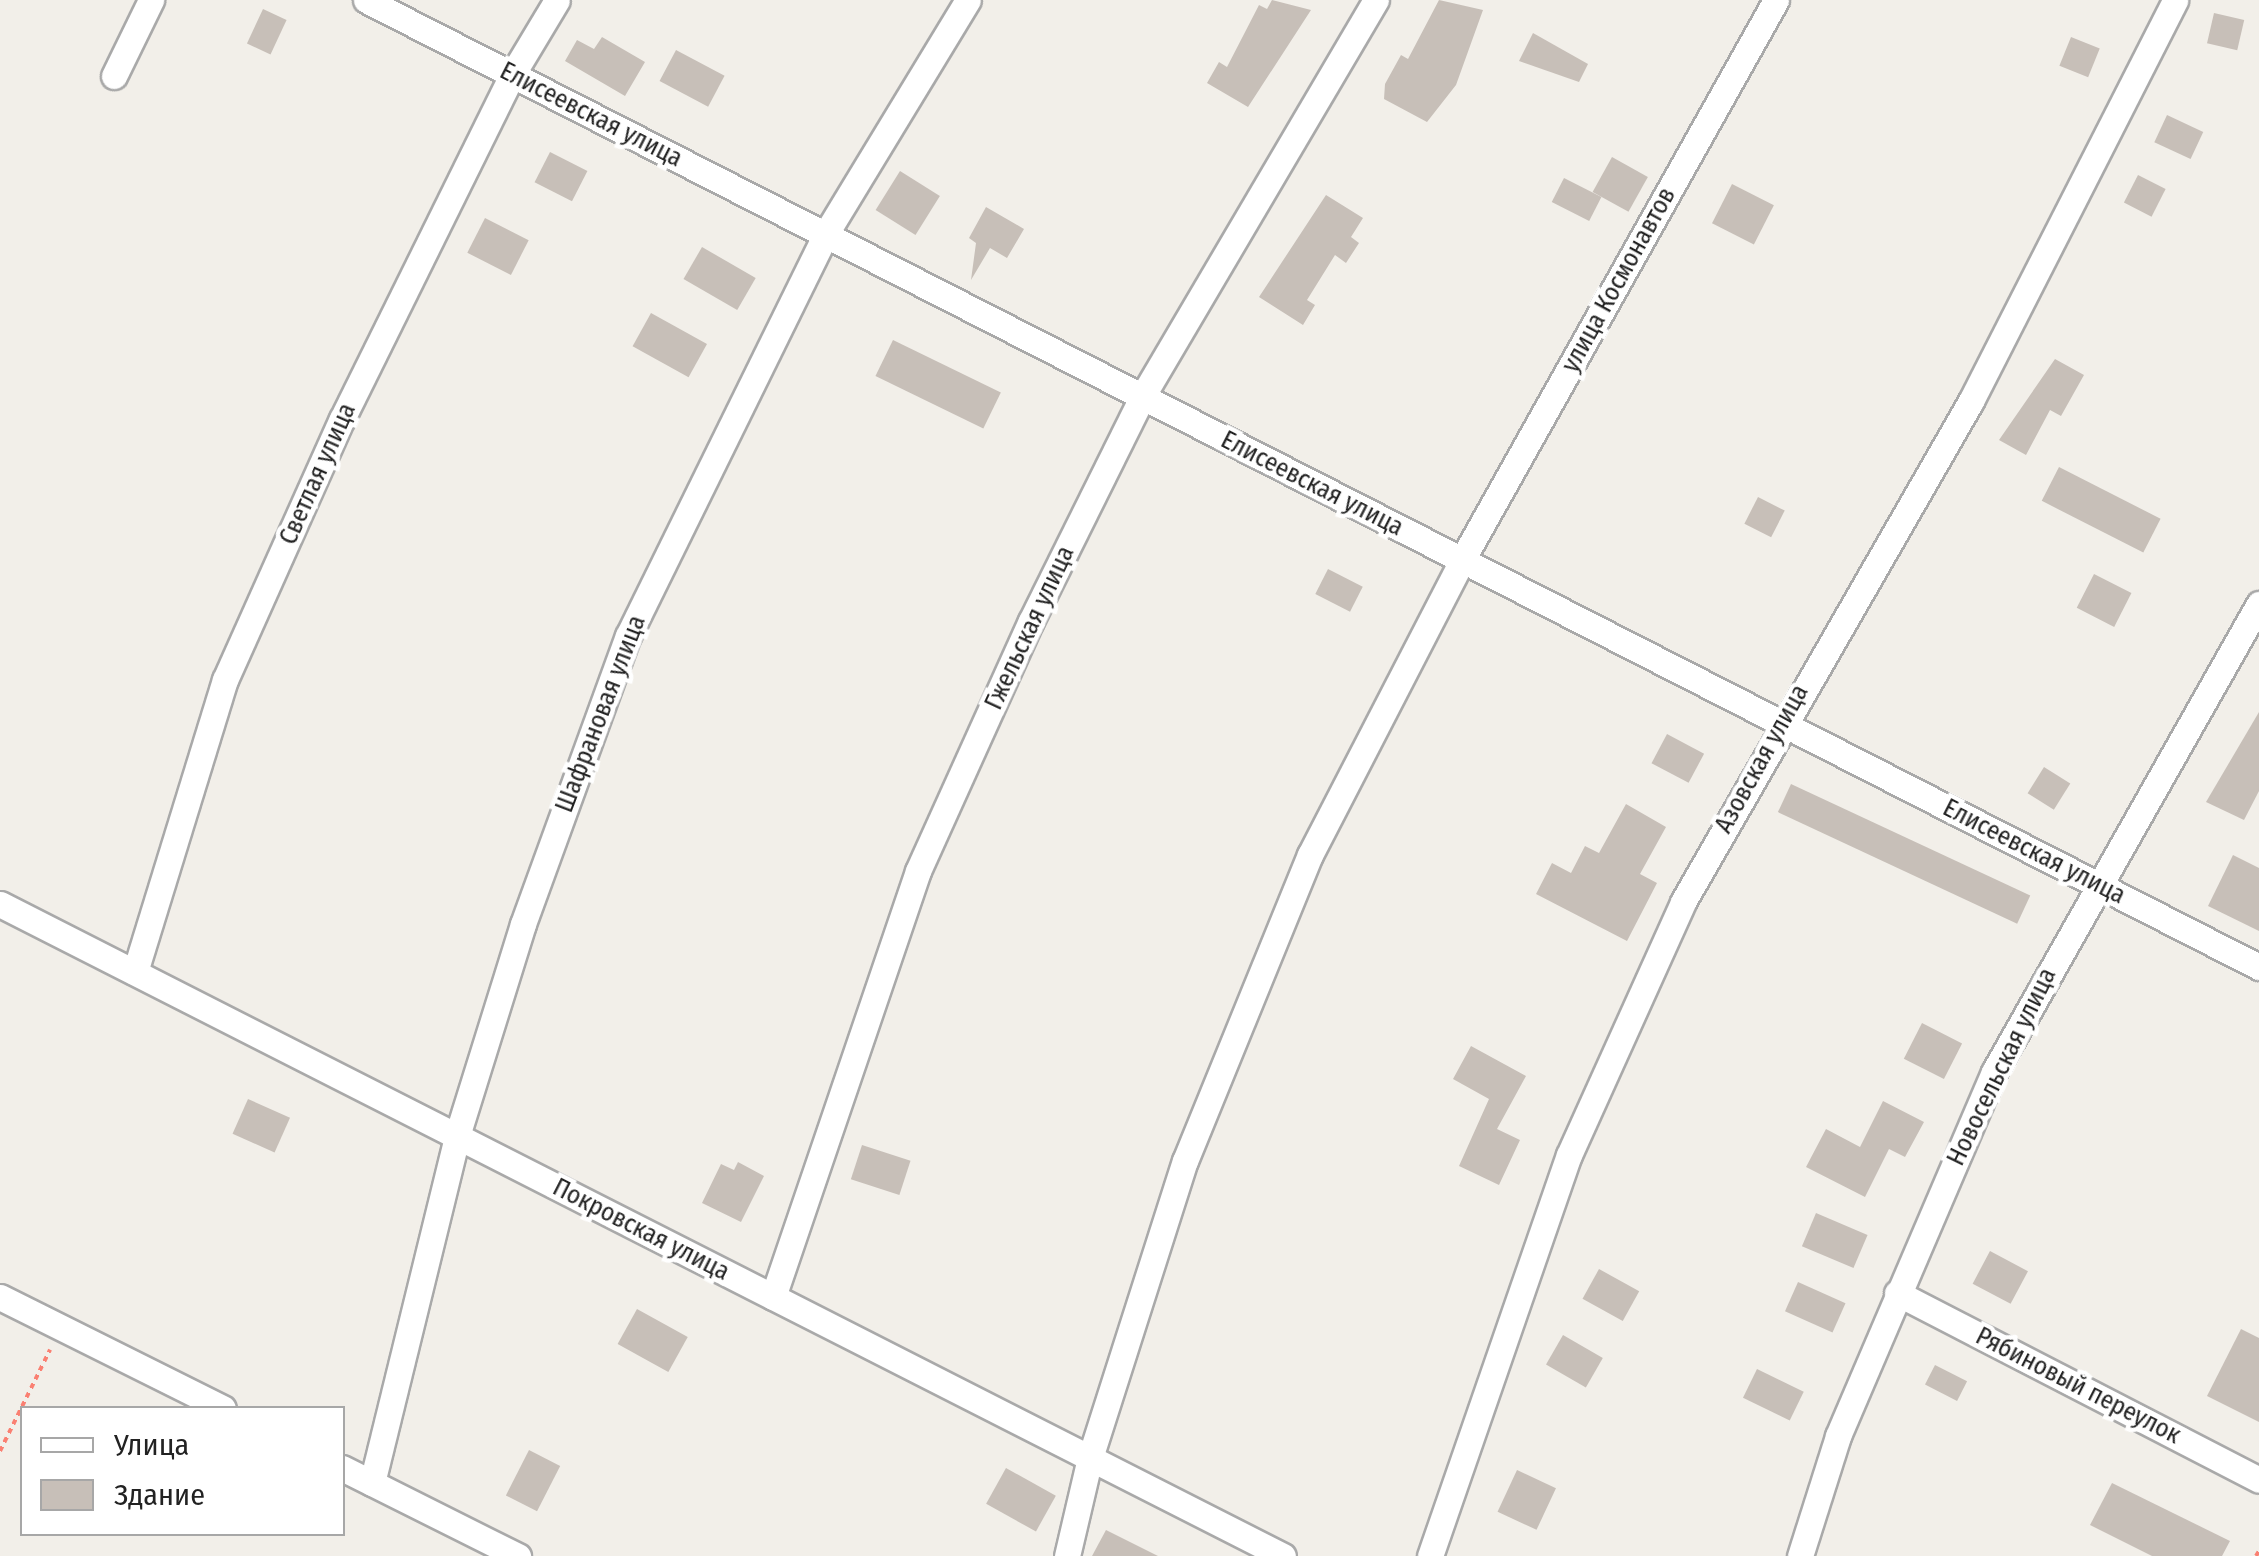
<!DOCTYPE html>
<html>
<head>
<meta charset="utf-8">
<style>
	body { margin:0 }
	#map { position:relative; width:2259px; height:1556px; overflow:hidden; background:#f2efe9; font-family:"Fira Sans Condensed",sans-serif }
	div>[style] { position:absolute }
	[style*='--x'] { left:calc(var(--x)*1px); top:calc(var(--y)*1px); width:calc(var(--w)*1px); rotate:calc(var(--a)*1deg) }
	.building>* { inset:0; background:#c7bfb8; transform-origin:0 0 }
	.path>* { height:4px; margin-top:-2px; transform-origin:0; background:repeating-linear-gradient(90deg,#fa8072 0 5px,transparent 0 10px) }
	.roads { filter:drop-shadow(2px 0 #a9a9a9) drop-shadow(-2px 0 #a9a9a9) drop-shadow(0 2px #a9a9a9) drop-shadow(0 -2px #a9a9a9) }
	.street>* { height:25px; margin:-12.5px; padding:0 12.5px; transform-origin:12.5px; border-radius:12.5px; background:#fff }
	span { translate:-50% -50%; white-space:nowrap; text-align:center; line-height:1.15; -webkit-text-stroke:9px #fff; paint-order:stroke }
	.street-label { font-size:25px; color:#222 }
	.legend { position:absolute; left:20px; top:1406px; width:325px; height:130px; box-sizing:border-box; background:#fff; border:2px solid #a7a7a7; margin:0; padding:12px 18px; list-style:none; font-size:30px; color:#222 }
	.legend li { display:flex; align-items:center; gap:20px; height:50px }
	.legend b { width:50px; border:2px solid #a7a7a7 }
</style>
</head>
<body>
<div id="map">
	<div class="building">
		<i style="clip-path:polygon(1272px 0,1311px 10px,1248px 107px,1207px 83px,1219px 62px,1227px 67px,1259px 5px,1267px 9px)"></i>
		<i style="clip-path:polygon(1439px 0,1483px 10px,1456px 85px,1427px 122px,1384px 99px,1385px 84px,1401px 55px,1408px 59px)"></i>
		<i style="left:263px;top:9px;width:26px;height:38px;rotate:25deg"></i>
		<i style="left:2214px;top:13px;width:31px;height:31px;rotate:13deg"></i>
		<i style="clip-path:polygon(1533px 33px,1588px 64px,1579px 82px,1519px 61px)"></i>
		<i style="clip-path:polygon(602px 37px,645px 62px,625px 96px,565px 61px,577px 40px,594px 49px)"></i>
		<i style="left:2071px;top:37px;width:31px;height:31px;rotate:22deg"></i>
		<i style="left:676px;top:50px;width:55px;height:35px;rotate:28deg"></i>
		<i style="left:2167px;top:115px;width:40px;height:30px;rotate:25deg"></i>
		<i style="left:550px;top:152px;width:42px;height:34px;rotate:27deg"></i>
		<i style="left:1612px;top:157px;width:41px;height:40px;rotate:29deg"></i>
		<i style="left:900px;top:171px;width:47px;height:46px;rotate:32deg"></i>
		<i style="left:2138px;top:175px;width:31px;height:31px;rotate:27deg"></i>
		<i style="left:1564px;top:178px;width:42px;height:27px;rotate:27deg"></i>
		<i style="left:1732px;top:184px;width:47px;height:44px;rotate:27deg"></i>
		<i style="clip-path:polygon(1326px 195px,1363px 218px,1351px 237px,1359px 243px,1346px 263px,1335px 255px,1307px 300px,1315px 305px,1303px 325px,1259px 297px)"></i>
		<i style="clip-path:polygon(986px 207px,1024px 229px,1007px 258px,990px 248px,971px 280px,976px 243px,969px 238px)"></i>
		<i style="left:485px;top:218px;width:49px;height:39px;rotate:27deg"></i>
		<i style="left:702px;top:247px;width:62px;height:37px;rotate:30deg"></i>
		<i style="left:651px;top:313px;width:64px;height:38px;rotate:29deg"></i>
		<i style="left:893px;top:340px;width:120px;height:40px;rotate:26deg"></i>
		<i style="clip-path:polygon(2055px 359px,2084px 375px,2061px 416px,2050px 410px,2026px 455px,1999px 440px)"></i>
		<i style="left:2059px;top:467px;width:114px;height:38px;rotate:27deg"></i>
		<i style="left:1758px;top:497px;width:30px;height:30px;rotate:27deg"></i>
		<i style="left:1328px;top:569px;width:39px;height:28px;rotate:27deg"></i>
		<i style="left:2094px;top:574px;width:42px;height:38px;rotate:27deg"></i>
		<i style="clip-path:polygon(2259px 712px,2259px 791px,2244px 820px,2206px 802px)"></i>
		<i style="left:1667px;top:734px;width:42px;height:33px;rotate:28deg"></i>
		<i style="left:2044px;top:767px;width:31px;height:31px;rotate:32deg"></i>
		<i style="left:1791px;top:784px;width:264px;height:31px;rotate:25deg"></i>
		<i style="clip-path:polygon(1626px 804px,1666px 827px,1640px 874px,1657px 883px,1627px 941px,1536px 894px,1552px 863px,1571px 873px,1585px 846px,1599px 853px)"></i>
		<i style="clip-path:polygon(2233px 855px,2259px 868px,2259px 931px,2208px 906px)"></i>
		<i style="left:1922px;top:1023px;width:45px;height:40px;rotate:27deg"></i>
		<i style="clip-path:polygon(1471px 1046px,1526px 1076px,1497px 1129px,1520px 1140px,1499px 1185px,1459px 1166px,1489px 1099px,1453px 1079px)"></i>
		<i style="left:248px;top:1099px;width:46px;height:38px;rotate:24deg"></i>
		<i style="clip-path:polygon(1883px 1101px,1924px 1122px,1905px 1157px,1889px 1149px,1865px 1197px,1806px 1167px,1826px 1129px,1860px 1147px)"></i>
		<i style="left:862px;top:1145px;width:51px;height:36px;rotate:18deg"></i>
		<i style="clip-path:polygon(738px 1162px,764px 1176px,741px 1222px,702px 1203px,721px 1164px,734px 1170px)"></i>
		<i style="left:1816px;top:1213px;width:56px;height:36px;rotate:23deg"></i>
		<i style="left:1990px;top:1251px;width:43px;height:37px;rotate:28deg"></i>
		<i style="left:1599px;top:1269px;width:46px;height:34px;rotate:29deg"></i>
		<i style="left:1798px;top:1282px;width:52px;height:32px;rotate:24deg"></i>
		<i style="left:637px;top:1309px;width:58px;height:40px;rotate:29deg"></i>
		<i style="clip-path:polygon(2241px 1329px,2259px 1338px,2259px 1422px,2207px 1396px)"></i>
		<i style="left:1563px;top:1335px;width:46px;height:34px;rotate:30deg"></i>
		<i style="left:1935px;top:1365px;width:36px;height:22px;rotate:27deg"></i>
		<i style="left:1757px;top:1369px;width:52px;height:32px;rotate:26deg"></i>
		<i style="left:529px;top:1450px;width:35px;height:51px;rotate:27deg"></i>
		<i style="left:1006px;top:1468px;width:57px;height:41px;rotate:29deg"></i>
		<i style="left:1517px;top:1470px;width:43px;height:46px;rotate:25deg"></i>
		<i style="clip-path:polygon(2112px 1483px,2230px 1541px,2222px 1556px,2152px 1556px,2090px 1525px)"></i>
		<i style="clip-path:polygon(1106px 1530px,1158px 1556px,1092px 1556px)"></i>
	</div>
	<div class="path">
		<i style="--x:0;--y:1451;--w:113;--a:-63.7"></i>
		<i style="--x:2256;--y:1556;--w:6;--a:-59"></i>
	</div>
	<div class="roads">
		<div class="street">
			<i style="--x:366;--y:0;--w:2126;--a:27.06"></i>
			<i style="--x:114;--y:76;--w:85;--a:-64"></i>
			<i style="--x:0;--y:904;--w:1439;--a:26.94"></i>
			<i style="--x:135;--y:972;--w:306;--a:-72.9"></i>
			<i style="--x:225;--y:680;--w:286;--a:-65.9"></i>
			<i style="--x:342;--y:419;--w:384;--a:-63.7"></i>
			<i style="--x:512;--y:75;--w:87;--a:-59"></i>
			<i style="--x:1897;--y:1293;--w:407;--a:27.3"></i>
			<i style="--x:0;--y:1297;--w:249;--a:26.5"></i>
			<i style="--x:773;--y:1297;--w:450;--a:-71.2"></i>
			<i style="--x:918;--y:871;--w:274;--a:-65.7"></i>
			<i style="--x:1031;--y:621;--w:250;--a:-63.6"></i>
			<i style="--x:1142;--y:397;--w:461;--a:-59.5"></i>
			<i style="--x:342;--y:1468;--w:197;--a:26.6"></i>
			<i style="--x:372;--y:1483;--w:357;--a:-76.2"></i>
			<i style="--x:457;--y:1136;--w:222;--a:-72.7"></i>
			<i style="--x:523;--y:924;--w:307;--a:-70"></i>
			<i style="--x:628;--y:636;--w:447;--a:-63.8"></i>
			<i style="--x:825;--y:235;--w:275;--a:-58.7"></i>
			<i style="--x:1067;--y:1556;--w:101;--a:-76.8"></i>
			<i style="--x:1090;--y:1458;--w:312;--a:-72.3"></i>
			<i style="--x:1185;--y:1161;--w:331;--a:-67.8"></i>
			<i style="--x:1310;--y:855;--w:332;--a:-62.7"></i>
			<i style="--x:1462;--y:560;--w:642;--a:-60.72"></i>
			<i style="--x:1430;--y:1556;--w:424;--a:-70.9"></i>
			<i style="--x:1569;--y:1155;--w:277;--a:-65.7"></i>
			<i style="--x:1683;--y:902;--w:578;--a:-60.11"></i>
			<i style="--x:1971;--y:401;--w:450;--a:-63"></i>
			<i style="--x:1800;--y:1556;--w:126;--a:-72.4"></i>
			<i style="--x:1838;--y:1436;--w:396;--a:-66.8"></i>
			<i style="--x:1994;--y:1072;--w:538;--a:-60.48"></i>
		</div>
	</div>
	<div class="street-label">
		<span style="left:591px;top:115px;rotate:27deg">Елисеевская улица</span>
		<span style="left:1619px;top:280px;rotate:-61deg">улица Космонавтов</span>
		<span style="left:318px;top:474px;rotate:-66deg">Светлая улица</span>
		<span style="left:1312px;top:484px;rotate:27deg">Елисеевская улица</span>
		<span style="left:1030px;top:628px;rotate:-65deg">Гжельская улица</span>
		<span style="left:601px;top:714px;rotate:-69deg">Шафрановая улица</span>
		<span style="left:1762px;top:759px;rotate:-61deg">Азовская улица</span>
		<span style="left:2034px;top:852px;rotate:27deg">Елисеевская улица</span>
		<span style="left:2002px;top:1067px;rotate:-64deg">Новосельская улица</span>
		<span style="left:641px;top:1230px;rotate:27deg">Покровская улица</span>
		<span style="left:2078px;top:1386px;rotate:27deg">Рябиновый переулок</span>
	</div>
	<ul class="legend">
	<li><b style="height:12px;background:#fff"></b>Улица</li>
	<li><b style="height:28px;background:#c7bfb8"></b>Здание</li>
	</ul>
</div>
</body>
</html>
